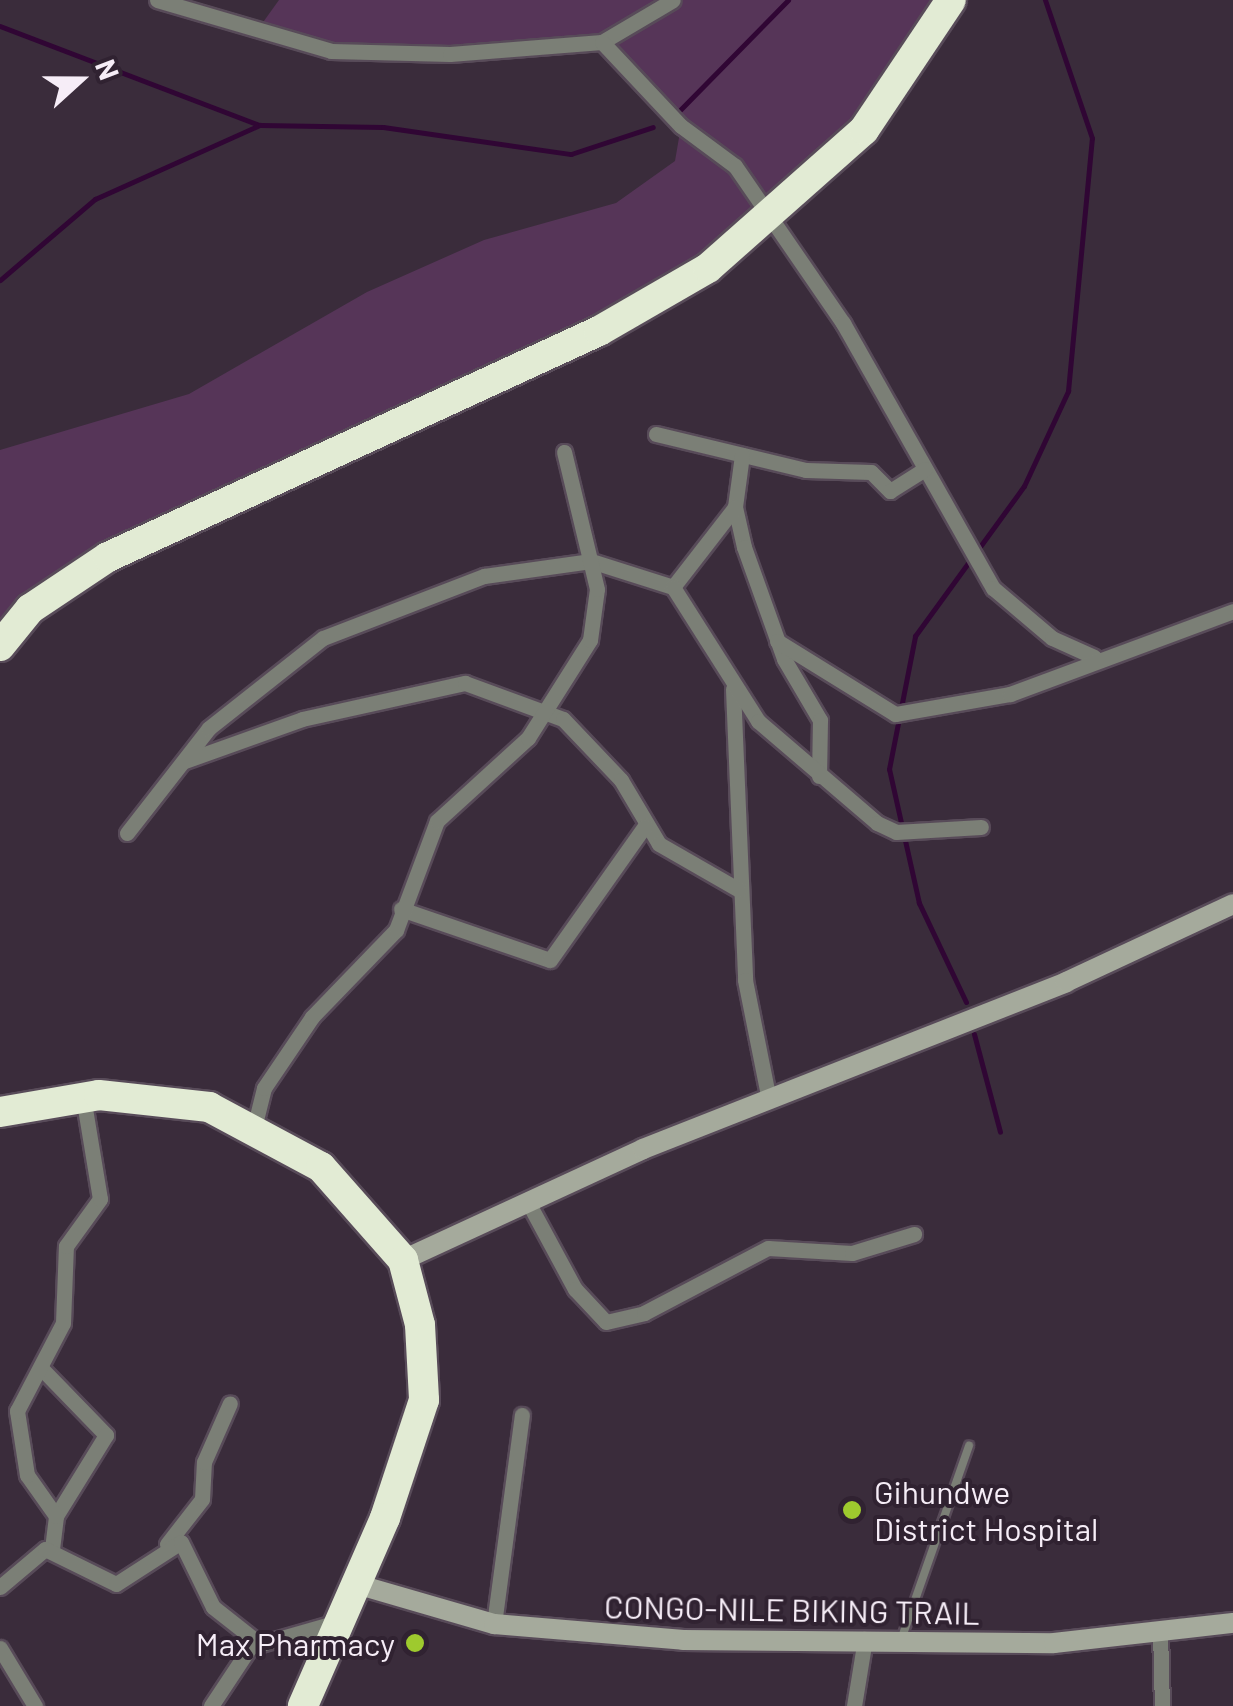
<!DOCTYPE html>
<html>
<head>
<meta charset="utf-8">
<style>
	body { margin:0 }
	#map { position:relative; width:1233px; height:1706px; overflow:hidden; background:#3a2c3b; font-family:Barlow,sans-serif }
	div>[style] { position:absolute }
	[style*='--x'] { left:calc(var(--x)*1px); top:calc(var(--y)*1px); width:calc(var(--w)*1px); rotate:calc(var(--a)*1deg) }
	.green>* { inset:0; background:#563558 }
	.stream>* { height:5px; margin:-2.5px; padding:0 2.5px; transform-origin:2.5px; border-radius:2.5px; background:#300634 }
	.roads { filter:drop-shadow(2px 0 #584b59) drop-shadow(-2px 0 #584b59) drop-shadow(0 2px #584b59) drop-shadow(0 -2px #584b59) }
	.lane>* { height:8px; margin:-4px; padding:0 4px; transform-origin:4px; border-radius:4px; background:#7b7f76 }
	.street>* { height:15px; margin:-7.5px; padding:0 7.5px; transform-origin:7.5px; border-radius:7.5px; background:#7b7f76 }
	.secondary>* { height:20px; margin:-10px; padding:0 10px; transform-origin:10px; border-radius:10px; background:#a5aa9c }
	.highway>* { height:30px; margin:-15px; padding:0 15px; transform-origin:15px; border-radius:15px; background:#e2ebd4 }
	.dots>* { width:28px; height:28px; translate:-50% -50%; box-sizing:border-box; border:5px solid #302231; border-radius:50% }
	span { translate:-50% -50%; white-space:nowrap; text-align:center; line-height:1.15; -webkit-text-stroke:8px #302231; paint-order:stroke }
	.poi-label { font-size:32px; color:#f6edf7 }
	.left { translate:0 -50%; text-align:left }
	.right { translate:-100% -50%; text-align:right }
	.street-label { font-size:32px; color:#f6edf7 }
	.north { position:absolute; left:30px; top:30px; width:100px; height:100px; -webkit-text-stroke:8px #302231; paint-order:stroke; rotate:69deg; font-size:28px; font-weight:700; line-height:40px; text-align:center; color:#f6edf7 }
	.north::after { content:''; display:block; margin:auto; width:35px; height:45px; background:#f6edf7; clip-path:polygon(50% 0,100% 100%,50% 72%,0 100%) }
</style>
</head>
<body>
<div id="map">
	<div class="green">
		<i style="clip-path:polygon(279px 0,951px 0,914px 62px,708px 268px,153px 534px,0 646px,0 450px,189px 394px,367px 292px,484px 240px,616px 203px,675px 161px,681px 126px,602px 42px,353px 54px,256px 32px)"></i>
	</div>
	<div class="stream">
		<i style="--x:0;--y:26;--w:277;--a:20.9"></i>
		<i style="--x:678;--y:112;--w:157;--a:-45.5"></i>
		<i style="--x:0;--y:280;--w:125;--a:-40.5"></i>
		<i style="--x:95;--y:199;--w:181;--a:-24.2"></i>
		<i style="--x:260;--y:125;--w:123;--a:0.9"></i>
		<i style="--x:383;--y:127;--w:190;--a:8.2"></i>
		<i style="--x:571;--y:154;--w:86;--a:-18.2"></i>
		<i style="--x:966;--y:1002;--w:110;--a:-115.4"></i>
		<i style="--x:919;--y:903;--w:137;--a:-102.6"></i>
		<i style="--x:889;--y:769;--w:136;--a:-78.9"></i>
		<i style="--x:915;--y:636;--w:185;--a:-54"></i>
		<i style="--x:1024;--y:486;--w:105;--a:-65.1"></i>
		<i style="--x:1068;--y:391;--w:254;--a:-84.6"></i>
		<i style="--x:1092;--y:138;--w:146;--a:-108.8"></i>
		<i style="--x:974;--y:1034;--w:101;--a:75.1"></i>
	</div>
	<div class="roads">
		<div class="lane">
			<i style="--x:901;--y:1640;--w:206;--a:-70.7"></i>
		</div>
		<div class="street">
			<i style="--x:157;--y:0;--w:181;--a:16.3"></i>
			<i style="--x:331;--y:51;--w:119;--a:1.4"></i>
			<i style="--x:450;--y:54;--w:152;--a:-4.5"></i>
			<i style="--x:602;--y:42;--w:82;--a:-30.6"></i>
			<i style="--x:602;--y:42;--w:115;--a:46.8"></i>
			<i style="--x:681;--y:126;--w:67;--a:36.5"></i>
			<i style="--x:735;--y:166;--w:191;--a:55.5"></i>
			<i style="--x:843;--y:323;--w:305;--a:60.5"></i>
			<i style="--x:993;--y:588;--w:77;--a:40.3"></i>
			<i style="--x:1052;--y:638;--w:46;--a:24.3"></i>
			<i style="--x:656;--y:434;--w:154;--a:13.5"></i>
			<i style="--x:806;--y:470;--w:65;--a:1.8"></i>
			<i style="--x:871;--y:472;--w:27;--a:45"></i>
			<i style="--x:890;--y:491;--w:41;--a:-32.2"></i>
			<i style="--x:742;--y:455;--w:52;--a:97.7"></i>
			<i style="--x:735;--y:507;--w:41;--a:77.3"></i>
			<i style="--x:744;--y:547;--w:119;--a:70.3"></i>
			<i style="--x:784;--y:659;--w:71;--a:59.5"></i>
			<i style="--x:820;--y:720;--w:56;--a:91"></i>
			<i style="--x:673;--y:587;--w:101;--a:-52.2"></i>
			<i style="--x:777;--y:641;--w:139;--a:31.7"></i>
			<i style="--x:895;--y:714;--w:117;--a:-9.9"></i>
			<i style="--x:1010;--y:694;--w:238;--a:-20.4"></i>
			<i style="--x:733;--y:689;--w:291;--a:87.6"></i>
			<i style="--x:745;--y:980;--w:117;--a:78.7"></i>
			<i style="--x:185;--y:761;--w:124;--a:-19.7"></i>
			<i style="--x:302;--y:719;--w:167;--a:-12.5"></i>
			<i style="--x:465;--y:683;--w:104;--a:20.2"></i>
			<i style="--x:563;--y:719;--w:84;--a:46.4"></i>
			<i style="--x:621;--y:780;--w:74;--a:59.3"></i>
			<i style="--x:659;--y:844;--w:92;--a:29.9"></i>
			<i style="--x:127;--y:833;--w:133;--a:-52"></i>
			<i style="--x:209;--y:728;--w:145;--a:-38.3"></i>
			<i style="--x:323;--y:638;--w:173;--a:-21.1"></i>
			<i style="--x:484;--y:576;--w:108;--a:-8"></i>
			<i style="--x:591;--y:561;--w:86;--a:17.6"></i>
			<i style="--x:673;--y:587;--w:159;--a:57.6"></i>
			<i style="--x:758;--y:721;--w:157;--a:40.6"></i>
			<i style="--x:877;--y:823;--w:21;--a:25"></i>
			<i style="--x:896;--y:832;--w:85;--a:-3.4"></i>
			<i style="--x:401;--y:909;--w:157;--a:18.9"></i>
			<i style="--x:550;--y:960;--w:164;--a:-54.7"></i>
			<i style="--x:254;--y:1128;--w:41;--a:-76"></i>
			<i style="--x:264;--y:1088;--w:86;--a:-55.9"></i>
			<i style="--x:312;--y:1017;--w:121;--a:-46"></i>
			<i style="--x:396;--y:930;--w:116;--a:-69.4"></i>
			<i style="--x:437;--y:821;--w:123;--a:-42.4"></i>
			<i style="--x:528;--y:738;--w:116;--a:-57.7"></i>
			<i style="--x:590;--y:640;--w:51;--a:-82.2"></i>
			<i style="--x:597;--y:589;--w:141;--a:-103.5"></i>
			<i style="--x:529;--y:1204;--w:97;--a:61.6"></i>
			<i style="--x:575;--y:1289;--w:45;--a:46.8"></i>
			<i style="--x:606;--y:1322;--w:39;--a:-13"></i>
			<i style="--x:644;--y:1313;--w:140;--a:-27.7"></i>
			<i style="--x:768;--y:1248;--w:84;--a:3.4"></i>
			<i style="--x:852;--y:1253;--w:65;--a:-17"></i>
			<i style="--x:42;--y:1369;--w:92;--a:45.9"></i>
			<i style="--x:106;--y:1435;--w:95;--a:121.7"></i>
			<i style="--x:167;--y:1544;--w:57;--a:-52.1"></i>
			<i style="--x:202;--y:1499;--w:37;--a:-87"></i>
			<i style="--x:204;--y:1462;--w:64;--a:-66.2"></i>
			<i style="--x:52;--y:1549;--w:33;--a:-83"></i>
			<i style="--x:56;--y:1516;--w:50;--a:-125.3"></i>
			<i style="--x:27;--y:1475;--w:65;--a:-98.9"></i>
			<i style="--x:17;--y:1411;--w:99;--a:-62.4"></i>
			<i style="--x:63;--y:1323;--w:77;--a:-87.8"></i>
			<i style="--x:66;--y:1246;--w:58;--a:-54.1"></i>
			<i style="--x:100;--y:1199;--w:104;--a:-99.4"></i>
			<i style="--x:0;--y:1587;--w:59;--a:-40.2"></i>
			<i style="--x:45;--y:1549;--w:79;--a:26.2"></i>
			<i style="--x:116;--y:1584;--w:77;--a:-32.9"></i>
			<i style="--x:181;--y:1542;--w:72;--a:63.8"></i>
			<i style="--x:213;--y:1607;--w:60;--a:38.2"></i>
			<i style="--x:494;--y:1624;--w:211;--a:-82.4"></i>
			<i style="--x:1160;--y:1631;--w:75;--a:88.5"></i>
			<i style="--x:0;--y:1648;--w:68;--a:58.9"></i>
			<i style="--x:211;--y:1706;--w:71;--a:-56.5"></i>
			<i style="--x:250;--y:1647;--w:91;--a:-16"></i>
			<i style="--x:854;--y:1706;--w:68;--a:-80.7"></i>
		</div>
		<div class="secondary">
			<i style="--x:403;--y:1260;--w:264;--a:-24.8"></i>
			<i style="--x:643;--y:1149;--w:455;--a:-21.5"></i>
			<i style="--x:1066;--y:982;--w:184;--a:-25"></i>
			<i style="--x:356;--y:1584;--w:144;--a:16.2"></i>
			<i style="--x:494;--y:1624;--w:190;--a:4.8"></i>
			<i style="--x:683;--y:1640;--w:371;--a:0.5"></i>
			<i style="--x:1054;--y:1643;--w:180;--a:-6.4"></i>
		</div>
		<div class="highway">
			<i style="--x:0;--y:646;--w:48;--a:-51"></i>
			<i style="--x:30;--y:609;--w:94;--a:-33.7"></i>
			<i style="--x:108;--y:557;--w:541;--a:-24.72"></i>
			<i style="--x:599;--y:331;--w:126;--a:-30"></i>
			<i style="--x:708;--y:268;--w:208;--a:-41.5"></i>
			<i style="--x:864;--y:130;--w:156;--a:-56.2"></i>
			<i style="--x:0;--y:1112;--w:100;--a:-9.7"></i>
			<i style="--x:99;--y:1095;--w:111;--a:6.2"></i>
			<i style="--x:209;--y:1107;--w:127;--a:28.2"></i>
			<i style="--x:321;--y:1167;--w:124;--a:48.6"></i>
			<i style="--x:403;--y:1260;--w:67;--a:75.3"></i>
			<i style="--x:420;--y:1325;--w:75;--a:86.9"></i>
			<i style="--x:424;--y:1400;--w:124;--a:108.3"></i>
			<i style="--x:385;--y:1518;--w:205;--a:113.6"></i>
		</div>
	</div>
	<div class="dots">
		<i style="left:852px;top:1510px;background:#9eca2e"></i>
		<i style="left:415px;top:1643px;background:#9eca2e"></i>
	</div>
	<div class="poi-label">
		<span class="left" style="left:874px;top:1510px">Gihundwe<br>District Hospital</span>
		<span class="right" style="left:395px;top:1643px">Max Pharmacy</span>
	</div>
	<div class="street-label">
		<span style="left:792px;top:1609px;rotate:1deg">CONGO-NILE BIKING TRAIL</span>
	</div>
	<div class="north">N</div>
</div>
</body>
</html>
